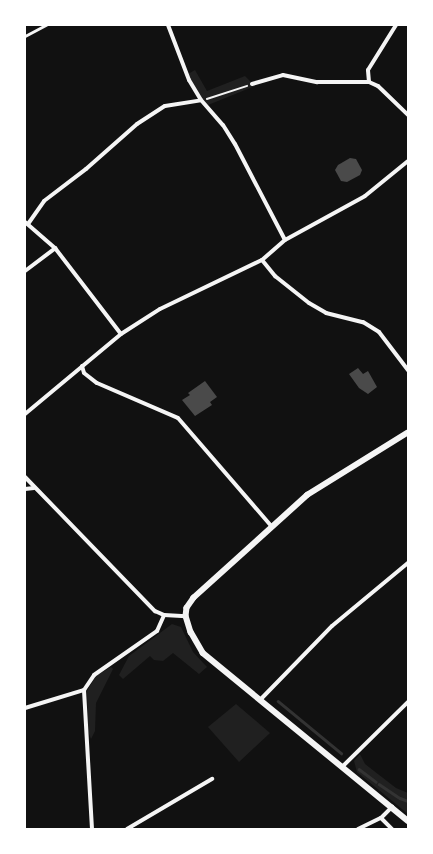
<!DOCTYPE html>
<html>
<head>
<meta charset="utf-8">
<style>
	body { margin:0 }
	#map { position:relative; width:433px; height:854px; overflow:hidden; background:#111; font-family:Barlow,sans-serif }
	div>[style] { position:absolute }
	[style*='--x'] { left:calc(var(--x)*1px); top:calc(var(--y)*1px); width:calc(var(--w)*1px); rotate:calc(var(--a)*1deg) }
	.green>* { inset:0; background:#202020 }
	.stream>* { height:2.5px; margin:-1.25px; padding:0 1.25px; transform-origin:1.25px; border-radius:1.25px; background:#333 }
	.building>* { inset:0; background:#4a4a4a }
	.path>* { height:1.5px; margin:-0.75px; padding:0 0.75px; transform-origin:0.75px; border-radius:0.75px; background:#f5f5f5 }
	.service>* { height:2.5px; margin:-1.25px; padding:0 1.25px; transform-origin:1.25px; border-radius:1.25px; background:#f5f5f5 }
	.minor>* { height:4px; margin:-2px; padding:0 2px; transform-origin:2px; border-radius:2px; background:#f5f5f5 }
	.tertiary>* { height:5.5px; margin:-2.75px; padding:0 2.75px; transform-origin:2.75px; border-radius:2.75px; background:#f5f5f5 }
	span { translate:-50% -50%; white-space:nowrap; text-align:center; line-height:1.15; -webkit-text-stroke:3.5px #fff; paint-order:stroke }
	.frame { position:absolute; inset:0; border:26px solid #fff; pointer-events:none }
</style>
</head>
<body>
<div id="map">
	<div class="green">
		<i style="clip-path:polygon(195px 70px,207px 91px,245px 76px,255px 86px,208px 105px,200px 97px,188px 74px)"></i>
		<i style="clip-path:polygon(172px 624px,181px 627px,193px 652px,207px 667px,199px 674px,173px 653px,163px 661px,154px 660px,150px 656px,123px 679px,119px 675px,129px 656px)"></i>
		<i style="clip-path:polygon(111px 667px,113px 669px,96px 703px,95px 731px,91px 739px,88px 731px,87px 691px,96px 676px)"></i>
		<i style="clip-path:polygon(236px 704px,270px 733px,239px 762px,208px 727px)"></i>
		<i style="clip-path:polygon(360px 754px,365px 764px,396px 788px,408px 793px,408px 814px,357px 772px,354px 761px)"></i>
	</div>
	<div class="stream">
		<i style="--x:278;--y:701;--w:82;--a:39.5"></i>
		<i style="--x:359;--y:769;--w:21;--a:37"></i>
		<i style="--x:379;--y:784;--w:25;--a:34"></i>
		<i style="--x:400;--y:798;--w:9;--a:21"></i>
	</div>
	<div class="building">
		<i style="clip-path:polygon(350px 158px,356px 159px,362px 170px,360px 175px,347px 182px,341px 181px,335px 170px,338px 165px)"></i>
		<i style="clip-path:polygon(358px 368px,363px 374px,368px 371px,377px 387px,368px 394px,359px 388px,349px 374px)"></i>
		<i style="clip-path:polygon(205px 381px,217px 397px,210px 402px,212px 405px,195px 416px,182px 400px,190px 395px,188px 393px)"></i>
	</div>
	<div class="path">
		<i style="--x:207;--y:99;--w:42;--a:-18"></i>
	</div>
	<div class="service">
		<i style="--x:25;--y:36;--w:24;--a:-28"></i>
	</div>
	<div class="minor">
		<i style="--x:168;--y:25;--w:59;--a:69.1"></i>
		<i style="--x:189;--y:80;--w:23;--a:59"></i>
		<i style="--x:201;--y:100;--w:33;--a:49"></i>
		<i style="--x:223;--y:125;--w:22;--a:58"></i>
		<i style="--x:235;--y:144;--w:108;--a:62.5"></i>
		<i style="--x:369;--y:82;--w:12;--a:-95"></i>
		<i style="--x:368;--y:70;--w:53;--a:-58.1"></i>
		<i style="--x:252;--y:84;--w:32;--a:-16"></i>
		<i style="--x:283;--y:75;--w:35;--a:12"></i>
		<i style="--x:317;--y:82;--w:52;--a:0"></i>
		<i style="--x:369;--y:82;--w:10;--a:24"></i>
		<i style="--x:378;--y:86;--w:42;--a:44"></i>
		<i style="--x:25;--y:222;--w:40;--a:41"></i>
		<i style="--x:55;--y:248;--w:108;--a:52.5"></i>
		<i style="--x:28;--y:224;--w:28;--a:-55"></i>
		<i style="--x:44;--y:201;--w:53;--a:-37.3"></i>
		<i style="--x:86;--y:169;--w:68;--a:-41.4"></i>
		<i style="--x:137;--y:124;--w:33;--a:-33"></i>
		<i style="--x:165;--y:106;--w:36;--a:-9"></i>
		<i style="--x:262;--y:260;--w:21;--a:51"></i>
		<i style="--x:275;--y:276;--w:43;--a:38.5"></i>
		<i style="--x:309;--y:303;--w:20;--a:30"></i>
		<i style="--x:326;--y:313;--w:38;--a:14"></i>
		<i style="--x:363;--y:322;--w:19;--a:32"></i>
		<i style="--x:379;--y:332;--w:48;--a:52.7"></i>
		<i style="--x:25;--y:271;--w:38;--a:-37"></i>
		<i style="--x:82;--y:366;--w:7;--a:74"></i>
		<i style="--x:84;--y:373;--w:16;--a:38"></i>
		<i style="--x:97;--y:383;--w:88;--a:23.4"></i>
		<i style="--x:178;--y:418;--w:144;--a:49.2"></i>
		<i style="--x:25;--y:414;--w:125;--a:-39.8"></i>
		<i style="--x:121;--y:334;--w:46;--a:-32.7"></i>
		<i style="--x:160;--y:309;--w:113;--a:-25.7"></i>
		<i style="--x:262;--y:260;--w:30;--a:-41"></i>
		<i style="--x:285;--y:240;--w:91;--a:-28.8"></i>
		<i style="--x:365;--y:196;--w:55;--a:-39.1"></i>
		<i style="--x:25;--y:477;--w:187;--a:45.9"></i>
		<i style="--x:155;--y:611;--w:10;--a:24"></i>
		<i style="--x:164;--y:615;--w:22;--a:3"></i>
		<i style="--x:25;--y:489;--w:9;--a:-6"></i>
		<i style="--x:260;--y:700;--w:103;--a:-45.8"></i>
		<i style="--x:332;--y:626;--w:99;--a:-39.7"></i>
		<i style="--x:25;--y:708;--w:62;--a:-17"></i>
		<i style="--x:343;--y:766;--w:91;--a:-44.6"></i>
		<i style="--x:381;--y:818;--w:16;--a:45"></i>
		<i style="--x:92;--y:829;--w:139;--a:-93.3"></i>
		<i style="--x:84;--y:690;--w:18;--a:-56"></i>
		<i style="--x:94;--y:675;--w:77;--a:-34.9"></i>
		<i style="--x:157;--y:631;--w:17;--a:-66"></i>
		<i style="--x:127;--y:829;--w:99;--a:-30.5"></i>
		<i style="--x:358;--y:829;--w:25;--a:-26"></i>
		<i style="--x:381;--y:818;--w:16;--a:-45"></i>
	</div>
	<div class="tertiary">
		<i style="--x:408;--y:433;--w:118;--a:148.2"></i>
		<i style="--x:308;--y:495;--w:154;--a:137.9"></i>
		<i style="--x:194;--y:598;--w:12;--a:125"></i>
		<i style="--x:187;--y:608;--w:8;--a:97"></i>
		<i style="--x:186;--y:616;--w:17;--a:73"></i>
		<i style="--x:191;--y:632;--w:24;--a:60"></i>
		<i style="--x:203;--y:653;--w:265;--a:39.3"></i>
	</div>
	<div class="frame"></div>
</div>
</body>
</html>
